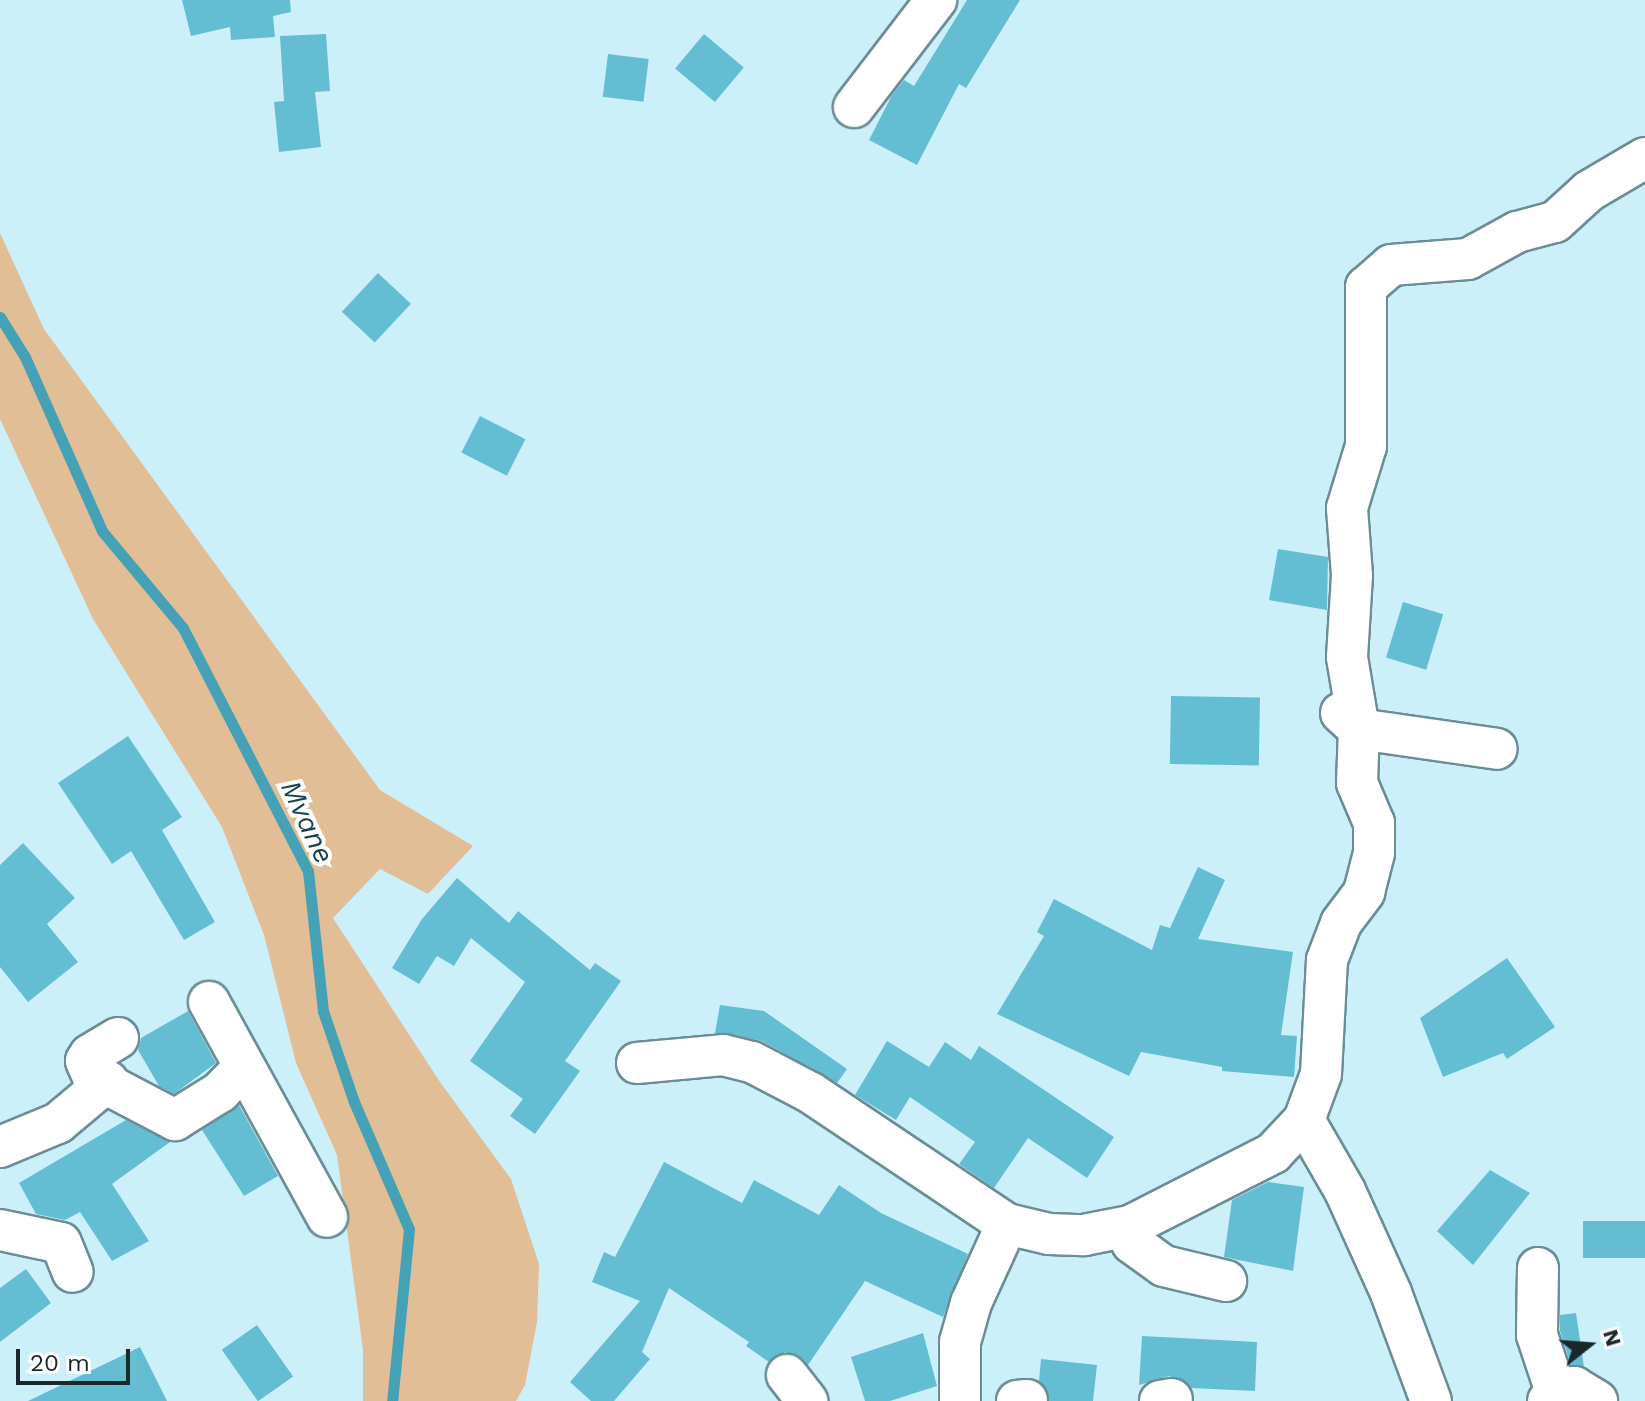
<!DOCTYPE html>
<html>
<head>
<meta charset="utf-8">
<style>
	body { margin:0 }
	#map { position:relative; width:1645px; height:1401px; overflow:hidden; background:#ccf0f9; font-family:"Work Sans",sans-serif }
	div>[style] { position:absolute }
	[style*='--x'] { left:calc(var(--x)*1px); top:calc(var(--y)*1px); width:calc(var(--w)*1px); rotate:calc(var(--a)*1deg) }
	.green>* { inset:0; background:#e2be96 }
	.stream>* { height:11px; margin:-5.5px; padding:0 5.5px; transform-origin:5.5px; border-radius:5.5px; background:#45a1b5 }
	.building>* { inset:0; background:#64bed3; transform-origin:0 0 }
	.roads { filter:drop-shadow(2px 0 #6b8d95) drop-shadow(-2px 0 #6b8d95) drop-shadow(0 2px #6b8d95) drop-shadow(0 -2px #6b8d95) }
	.minor>* { height:40px; margin:-20px; padding:0 20px; transform-origin:20px; border-radius:20px; background:#fff }
	span { translate:-50% -50%; white-space:nowrap; text-align:center; line-height:1.15; -webkit-text-stroke:8px #fff; paint-order:stroke }
	.water-label { font-size:28px; color:#18424b; font-style:italic }
	.north { position:absolute; left:1549px; top:1305px; width:80px; height:80px; -webkit-text-stroke:6px #fff; paint-order:stroke; rotate:73deg; font-size:22px; font-weight:700; line-height:32px; text-align:center; color:#1a272b }
	.north::after { content:''; display:block; margin:auto; width:28px; height:36px; background:#1a272b; clip-path:polygon(50% 0,100% 100%,50% 72%,0 100%) }
	.scale { position:absolute; left:16px; top:1349px; width:114px; height:36px; box-sizing:border-box; border:4px solid #1a272b; border-top:0; padding-left:10px; font-size:24px; line-height:28px; white-space:nowrap; color:#1a272b; -webkit-text-stroke:6px #fff; paint-order:stroke }
</style>
</head>
<body>
<div id="map">
	<div class="green">
		<i style="clip-path:polygon(0 233px,44px 329px,380px 790px,473px 846px,428px 894px,380px 869px,333px 918px,440px 1082px,511px 1179px,539px 1264px,537px 1322px,525px 1385px,516px 1401px,363px 1401px,363px 1350px,337px 1155px,296px 1063px,264px 935px,222px 827px,93px 619px,0 419px)"></i>
	</div>
	<div class="stream">
		<i style="--x:0;--y:317;--w:47;--a:58"></i>
		<i style="--x:25;--y:357;--w:190;--a:66.1"></i>
		<i style="--x:102;--y:531;--w:126;--a:50.1"></i>
		<i style="--x:183;--y:628;--w:273;--a:62.8"></i>
		<i style="--x:308;--y:871;--w:141;--a:83.9"></i>
		<i style="--x:323;--y:1011;--w:96;--a:71.2"></i>
		<i style="--x:354;--y:1102;--w:138;--a:66.6"></i>
		<i style="--x:409;--y:1229;--w:173;--a:95.6"></i>
	</div>
	<div class="building">
		<i style="clip-path:polygon(182px 0,290px 0,291px 12px,273px 16px,275px 37px,231px 40px,230px 27px,191px 36px)"></i>
		<i style="clip-path:polygon(967px 0,1020px 0,966px 88px,959px 84px,917px 165px,869px 140px,892px 95px,904px 80px,914px 86px)"></i>
		<i style="clip-path:polygon(326px 34px,330px 91px,315px 92px,321px 147px,279px 152px,274px 102px,284px 101px,280px 36px)"></i>
		<i style="left:704px;top:34px;width:52px;height:45px;rotate:40deg"></i>
		<i style="left:608px;top:54px;width:41px;height:43px;rotate:7deg"></i>
		<i style="left:378px;top:273px;width:45px;height:53px;rotate:43deg"></i>
		<i style="left:480px;top:416px;width:51px;height:41px;rotate:27deg"></i>
		<i style="clip-path:polygon(1278px 549px,1328px 557px,1327px 610px,1269px 600px)"></i>
		<i style="left:1403px;top:602px;width:42px;height:58px;rotate:17deg"></i>
		<i style="left:1171px;top:696px;width:89px;height:68px;rotate:1deg"></i>
		<i style="clip-path:polygon(128px 736px,182px 817px,162px 830px,215px 922px,184px 940px,131px 851px,112px 864px,58px 783px)"></i>
		<i style="clip-path:polygon(23px 843px,75px 898px,47px 924px,78px 962px,28px 1002px,0 967px,0 865px)"></i>
		<i style="clip-path:polygon(1198px 867px,1225px 880px,1198px 939px,1293px 952px,1281px 1035px,1297px 1036px,1294px 1077px,1222px 1071px,1222px 1067px,1141px 1052px,1129px 1076px,997px 1014px,1044px 936px,1037px 932px,1054px 899px,1152px 950px,1160px 925px,1170px 928px)"></i>
		<i style="clip-path:polygon(457px 878px,509px 923px,518px 911px,590px 970px,595px 963px,621px 981px,565px 1061px,580px 1071px,535px 1134px,510px 1116px,523px 1099px,470px 1061px,525px 982px,471px 938px,454px 966px,437px 956px,419px 984px,392px 968px,422px 919px)"></i>
		<i style="clip-path:polygon(1507px 958px,1555px 1027px,1507px 1059px,1503px 1053px,1443px 1077px,1420px 1018px)"></i>
		<i style="clip-path:polygon(720px 1005px,764px 1011px,847px 1069px,837px 1083px,762px 1041px,715px 1033px)"></i>
		<i style="clip-path:polygon(188px 1011px,216px 1063px,174px 1094px,159px 1086px,138px 1050px,141px 1038px)"></i>
		<i style="clip-path:polygon(887px 1041px,929px 1067px,945px 1042px,971px 1060px,979px 1046px,1114px 1137px,1087px 1178px,1028px 1138px,994px 1188px,959px 1164px,975px 1142px,910px 1097px,896px 1120px,855px 1095px)"></i>
		<i style="clip-path:polygon(239px 1105px,278px 1176px,244px 1196px,202px 1130px)"></i>
		<i style="clip-path:polygon(126px 1120px,170px 1142px,112px 1184px,149px 1241px,112px 1261px,80px 1212px,65px 1220px,36px 1214px,19px 1183px)"></i>
		<i style="clip-path:polygon(664px 1162px,742px 1203px,754px 1180px,819px 1215px,839px 1185px,881px 1213px,968px 1254px,943px 1317px,865px 1281px,808px 1365px,785px 1352px,769px 1362px,746px 1346px,749px 1342px,669px 1288px,642px 1352px,650px 1359px,614px 1401px,591px 1401px,570px 1382px,640px 1301px,592px 1282px,604px 1252px,615px 1257px)"></i>
		<i style="clip-path:polygon(1490px 1170px,1530px 1193px,1473px 1265px,1437px 1231px)"></i>
		<i style="clip-path:polygon(1268px 1182px,1304px 1187px,1293px 1271px,1224px 1257px,1232px 1200px)"></i>
		<i style="left:1645px;top:1221px;width:37px;height:62px;rotate:90deg"></i>
		<i style="clip-path:polygon(26px 1269px,51px 1303px,0 1342px,0 1288px)"></i>
		<i style="clip-path:polygon(1576px 1313px,1584px 1367px,1571px 1365px,1560px 1331px,1560px 1315px)"></i>
		<i style="left:257px;top:1325px;width:63px;height:43px;rotate:55deg"></i>
		<i style="clip-path:polygon(923px 1333px,937px 1386px,890px 1401px,865px 1401px,851px 1357px)"></i>
		<i style="clip-path:polygon(1142px 1336px,1257px 1342px,1255px 1391px,1191px 1388px,1169px 1376px,1139px 1385px)"></i>
		<i style="clip-path:polygon(140px 1347px,167px 1401px,28px 1401px)"></i>
		<i style="clip-path:polygon(1041px 1359px,1097px 1365px,1093px 1401px,1049px 1401px,1039px 1381px)"></i>
	</div>
	<div class="roads">
		<div class="minor">
			<i style="--x:854;--y:107;--w:135;--a:-52.5"></i>
			<i style="--x:1341;--y:713;--w:24;--a:42"></i>
			<i style="--x:1359;--y:729;--w:139;--a:8.2"></i>
			<i style="--x:209;--y:1002;--w:245;--a:61.2"></i>
			<i style="--x:118;--y:1038;--w:33;--a:149"></i>
			<i style="--x:90;--y:1055;--w:7;--a:124"></i>
			<i style="--x:86;--y:1061;--w:17;--a:66"></i>
			<i style="--x:93;--y:1077;--w:93;--a:27.7"></i>
			<i style="--x:175;--y:1120;--w:53;--a:-31.9"></i>
			<i style="--x:220;--y:1092;--w:32;--a:-46"></i>
			<i style="--x:637;--y:1063;--w:86;--a:-5.3"></i>
			<i style="--x:723;--y:1055;--w:30;--a:14"></i>
			<i style="--x:752;--y:1062;--w:67;--a:27.7"></i>
			<i style="--x:811;--y:1093;--w:236;--a:33.8"></i>
			<i style="--x:1304;--y:1120;--w:49;--a:-69.7"></i>
			<i style="--x:1321;--y:1074;--w:114;--a:-87"></i>
			<i style="--x:1327;--y:960;--w:40;--a:-69"></i>
			<i style="--x:1341;--y:923;--w:39;--a:-53"></i>
			<i style="--x:1364;--y:892;--w:40;--a:-75.6"></i>
			<i style="--x:1374;--y:853;--w:30;--a:-90"></i>
			<i style="--x:1374;--y:823;--w:43;--a:-113"></i>
			<i style="--x:1357;--y:783;--w:54;--a:-87.9"></i>
			<i style="--x:1359;--y:729;--w:73;--a:-99.5"></i>
			<i style="--x:1347;--y:657;--w:82;--a:-86.5"></i>
			<i style="--x:1352;--y:575;--w:67;--a:-94.3"></i>
			<i style="--x:1347;--y:508;--w:65;--a:-73"></i>
			<i style="--x:1366;--y:446;--w:159;--a:-90"></i>
			<i style="--x:1366;--y:287;--w:33;--a:-41"></i>
			<i style="--x:1391;--y:265;--w:77;--a:-4.5"></i>
			<i style="--x:1468;--y:259;--w:56;--a:-28.9"></i>
			<i style="--x:1517;--y:232;--w:39;--a:-15"></i>
			<i style="--x:1555;--y:222;--w:46;--a:-42.4"></i>
			<i style="--x:1589;--y:191;--w:65;--a:-30.5"></i>
			<i style="--x:0;--y:1147;--w:63;--a:-22.5"></i>
			<i style="--x:58;--y:1123;--w:65;--a:-40"></i>
			<i style="--x:1130;--y:1226;--w:17;--a:83"></i>
			<i style="--x:1132;--y:1243;--w:39;--a:36"></i>
			<i style="--x:1164;--y:1266;--w:64;--a:13.6"></i>
			<i style="--x:0;--y:1230;--w:62;--a:12"></i>
			<i style="--x:61;--y:1243;--w:31;--a:68"></i>
			<i style="--x:1538;--y:1268;--w:67;--a:90.9"></i>
			<i style="--x:1537;--y:1335;--w:63;--a:71.6"></i>
			<i style="--x:787;--y:1375;--w:33;--a:52"></i>
			<i style="--x:960;--y:1401;--w:59;--a:-90"></i>
			<i style="--x:960;--y:1342;--w:41;--a:-74.2"></i>
			<i style="--x:971;--y:1303;--w:87;--a:-65.5"></i>
			<i style="--x:1007;--y:1224;--w:43;--a:13.4"></i>
			<i style="--x:1049;--y:1234;--w:35;--a:2"></i>
			<i style="--x:1084;--y:1235;--w:47;--a:-11.1"></i>
			<i style="--x:1130;--y:1226;--w:161;--a:-27"></i>
			<i style="--x:1273;--y:1153;--w:45;--a:-46.8"></i>
			<i style="--x:1304;--y:1120;--w:82;--a:60"></i>
			<i style="--x:1345;--y:1191;--w:112;--a:65.7"></i>
			<i style="--x:1391;--y:1293;--w:115;--a:69.7"></i>
			<i style="--x:1017;--y:1401;--w:10;--a:-6"></i>
			<i style="--x:1160;--y:1401;--w:12;--a:-9"></i>
			<i style="--x:1548;--y:1401;--w:30;--a:-28"></i>
			<i style="--x:1574;--y:1387;--w:27;--a:31"></i>
		</div>
	</div>
	<div class="water-label">
		<span style="left:307px;top:822px;rotate:65deg">Mvane</span>
	</div>
	<div class="north">N</div>
	<div class="scale">20 m</div>
</div>
</body>
</html>
